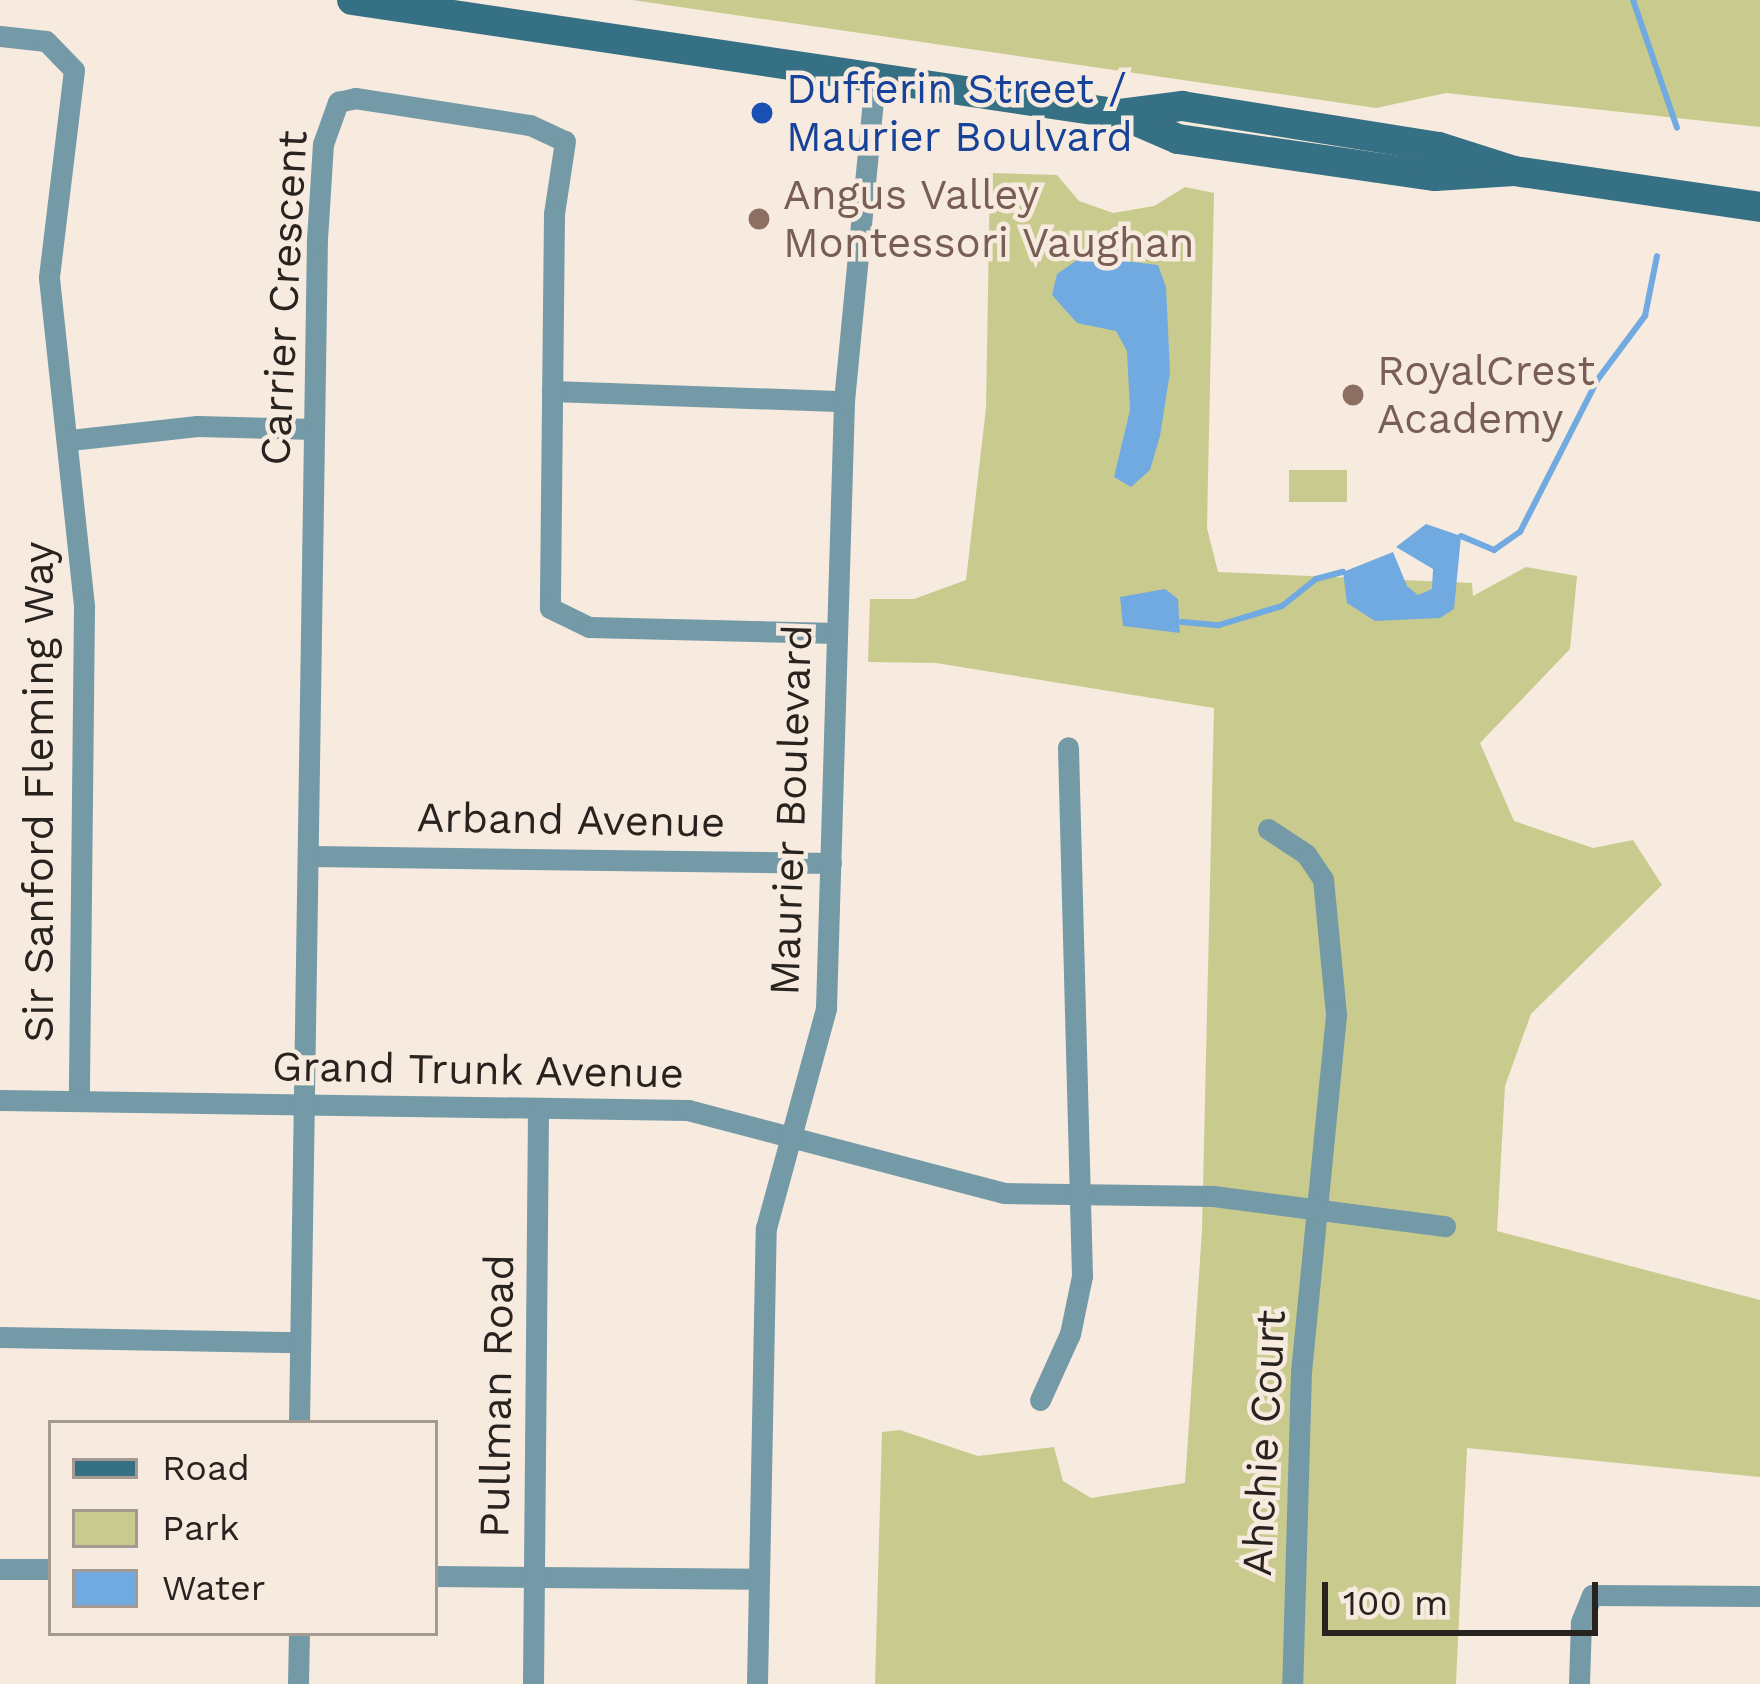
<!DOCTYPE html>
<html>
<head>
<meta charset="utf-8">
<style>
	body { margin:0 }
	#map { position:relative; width:1760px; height:1684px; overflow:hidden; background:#f7eade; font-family:"Work Sans",sans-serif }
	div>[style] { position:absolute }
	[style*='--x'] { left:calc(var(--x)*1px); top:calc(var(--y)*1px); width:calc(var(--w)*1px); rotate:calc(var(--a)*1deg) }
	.green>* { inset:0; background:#c9cb8e; transform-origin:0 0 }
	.water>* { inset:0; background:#71a9e1 }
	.stream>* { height:6px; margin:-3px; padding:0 3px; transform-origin:3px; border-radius:3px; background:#71a9e1 }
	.minor>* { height:21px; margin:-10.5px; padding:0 10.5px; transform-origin:10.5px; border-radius:10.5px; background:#7499a7 }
	.secondary>* { height:30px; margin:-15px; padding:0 15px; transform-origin:15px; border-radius:15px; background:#367084 }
	.dots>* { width:33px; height:33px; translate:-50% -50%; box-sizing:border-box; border:6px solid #f7eade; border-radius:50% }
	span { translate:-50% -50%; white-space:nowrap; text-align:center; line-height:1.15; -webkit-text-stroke:9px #f7eade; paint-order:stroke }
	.transit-label { font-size:42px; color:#164399 }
	.left { translate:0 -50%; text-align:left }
	.education-label { font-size:42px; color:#785e54 }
	.street-label { font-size:42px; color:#28231f }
	.legend { position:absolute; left:48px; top:1420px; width:390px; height:216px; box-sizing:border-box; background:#f7eade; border:3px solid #a49a92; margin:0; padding:15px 21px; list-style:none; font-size:36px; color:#28231f }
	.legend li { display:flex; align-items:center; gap:24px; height:60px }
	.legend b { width:60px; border:3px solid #a49a92 }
	.scale { position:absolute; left:1322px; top:1582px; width:276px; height:54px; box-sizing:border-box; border:6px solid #28231f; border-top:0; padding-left:15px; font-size:36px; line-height:42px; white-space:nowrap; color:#28231f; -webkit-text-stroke:9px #f7eade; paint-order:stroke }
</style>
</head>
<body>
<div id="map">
	<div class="green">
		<i style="clip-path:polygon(632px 0,1760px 0,1760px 127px,1446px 93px,1376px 108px)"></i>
		<i style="clip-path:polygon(990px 173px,1057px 175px,1079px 201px,1113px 213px,1154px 206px,1185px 187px,1214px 193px,1207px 528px,1218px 572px,1472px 583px,1473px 596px,1526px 567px,1577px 576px,1570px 649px,1480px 743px,1514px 821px,1593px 848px,1633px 840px,1662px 885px,1531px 1014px,1505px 1086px,1497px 1231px,1760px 1300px,1760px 1477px,1467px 1448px,1456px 1684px,875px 1684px,882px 1432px,900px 1430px,978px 1456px,1054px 1447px,1063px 1481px,1091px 1498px,1185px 1483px,1202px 1230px,1214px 708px,936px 663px,868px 662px,870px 599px,914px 599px,966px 580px,986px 408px)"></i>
		<i style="left:1289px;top:470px;width:58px;height:32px"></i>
	</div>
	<div class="water">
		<i style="clip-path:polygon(1083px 256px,1158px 265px,1166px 287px,1170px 372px,1160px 436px,1150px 470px,1131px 487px,1114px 477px,1130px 410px,1127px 351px,1116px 331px,1077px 323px,1052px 295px,1057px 274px)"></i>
		<i style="clip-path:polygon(1426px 524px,1461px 536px,1454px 609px,1440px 618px,1375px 621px,1347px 603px,1343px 572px,1393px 552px,1407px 586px,1418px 595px,1432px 589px,1433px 569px,1396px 547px)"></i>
		<i style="clip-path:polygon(1165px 589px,1178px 599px,1180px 633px,1123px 626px,1120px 597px)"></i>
	</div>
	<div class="stream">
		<i style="--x:1633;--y:0;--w:135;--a:71"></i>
		<i style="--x:1461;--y:536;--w:36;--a:23"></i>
		<i style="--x:1494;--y:550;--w:32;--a:-35"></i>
		<i style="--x:1520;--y:532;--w:172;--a:-63"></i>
		<i style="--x:1598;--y:379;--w:79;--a:-53.3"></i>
		<i style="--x:1645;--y:316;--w:61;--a:-78.7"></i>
		<i style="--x:1182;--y:622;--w:37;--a:5"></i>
		<i style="--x:1219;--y:625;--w:66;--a:-16.8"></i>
		<i style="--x:1282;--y:606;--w:43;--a:-38.5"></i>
		<i style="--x:1316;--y:579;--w:28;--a:-15"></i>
	</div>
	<div class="minor">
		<i style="--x:0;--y:36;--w:46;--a:6.2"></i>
		<i style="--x:46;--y:41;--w:40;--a:46"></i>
		<i style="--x:74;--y:70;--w:209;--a:96.9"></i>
		<i style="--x:49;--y:278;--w:331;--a:83.9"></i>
		<i style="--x:84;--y:607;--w:494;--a:90.6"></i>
		<i style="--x:552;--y:391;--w:292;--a:2"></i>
		<i style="--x:70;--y:440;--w:128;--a:-6.3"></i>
		<i style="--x:197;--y:426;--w:117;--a:1.5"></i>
		<i style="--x:1268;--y:829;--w:45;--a:33.3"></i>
		<i style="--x:1306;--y:854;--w:30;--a:56"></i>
		<i style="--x:1323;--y:879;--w:137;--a:84.5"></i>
		<i style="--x:1336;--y:1015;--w:358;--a:95.6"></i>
		<i style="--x:1301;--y:1371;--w:313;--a:91.6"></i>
		<i style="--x:311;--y:856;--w:520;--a:0.77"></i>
		<i style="--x:0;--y:1100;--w:688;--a:0.83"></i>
		<i style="--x:688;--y:1110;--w:327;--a:14.7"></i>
		<i style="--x:1004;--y:1193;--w:209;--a:0.8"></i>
		<i style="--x:1213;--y:1196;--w:234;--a:7.4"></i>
		<i style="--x:0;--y:1337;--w:298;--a:1"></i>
		<i style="--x:1040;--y:1400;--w:72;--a:-65.6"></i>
		<i style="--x:1070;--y:1334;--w:59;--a:-78.3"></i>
		<i style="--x:1082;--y:1276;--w:529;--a:-91.52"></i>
		<i style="--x:299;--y:1423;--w:1184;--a:-89.13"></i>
		<i style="--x:317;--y:239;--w:95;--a:-86.4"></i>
		<i style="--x:323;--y:144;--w:45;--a:-70.3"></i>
		<i style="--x:338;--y:102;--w:17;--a:-13"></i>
		<i style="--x:355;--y:98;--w:177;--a:8.8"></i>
		<i style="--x:530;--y:125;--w:38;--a:25"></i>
		<i style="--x:565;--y:141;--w:74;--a:98.6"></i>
		<i style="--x:554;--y:214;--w:394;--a:90.6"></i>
		<i style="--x:550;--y:608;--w:43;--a:26"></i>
		<i style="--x:589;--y:627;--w:248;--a:1.4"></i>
		<i style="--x:0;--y:1569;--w:51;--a:0"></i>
		<i style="--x:435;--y:1576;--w:324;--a:0.5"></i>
		<i style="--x:298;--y:1684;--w:51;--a:-88.9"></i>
		<i style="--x:533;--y:1684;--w:576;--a:-89.5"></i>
		<i style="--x:757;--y:1684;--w:456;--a:-88.9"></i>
		<i style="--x:766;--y:1228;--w:228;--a:-74.7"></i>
		<i style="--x:826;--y:1008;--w:607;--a:-88.3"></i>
		<i style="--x:844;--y:401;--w:325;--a:-84.5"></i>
		<i style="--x:1579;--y:1684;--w:62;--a:-88.2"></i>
		<i style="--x:1581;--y:1622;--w:29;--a:-68"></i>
		<i style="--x:1592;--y:1595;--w:168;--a:0.3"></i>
	</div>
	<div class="secondary">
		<i style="--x:352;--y:0;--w:776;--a:8.44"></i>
		<i style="--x:1120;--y:114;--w:63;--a:23.3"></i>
		<i style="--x:1178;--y:139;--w:260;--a:8.2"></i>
		<i style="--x:1435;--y:176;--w:79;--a:-3.6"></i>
		<i style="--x:1120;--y:114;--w:63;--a:-7.4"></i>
		<i style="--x:1182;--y:106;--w:260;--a:9.1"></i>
		<i style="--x:1439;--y:147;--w:79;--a:17.7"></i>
		<i style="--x:1514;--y:171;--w:249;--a:8.3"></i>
	</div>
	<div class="dots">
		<i style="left:762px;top:113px;background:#1a4fb4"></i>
		<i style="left:759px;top:219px;background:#8d6e63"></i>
		<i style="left:1353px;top:395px;background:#8d6e63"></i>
	</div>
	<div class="transit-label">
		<span class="left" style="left:786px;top:113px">Dufferin Street /<br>Maurier Boulvard</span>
	</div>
	<div class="education-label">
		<span class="left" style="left:783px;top:219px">Angus Valley<br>Montessori Vaughan</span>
		<span class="left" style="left:1377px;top:395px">RoyalCrest<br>Academy</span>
	</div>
	<div class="street-label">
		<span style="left:284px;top:298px;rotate:-87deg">Carrier Crescent</span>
		<span style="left:39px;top:792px;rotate:-90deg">Sir Sanford Fleming Way</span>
		<span style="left:791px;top:810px;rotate:-88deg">Maurier Boulevard</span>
		<span style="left:571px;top:820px;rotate:1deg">Arband Avenue</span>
		<span style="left:478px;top:1070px;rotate:1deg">Grand Trunk Avenue</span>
		<span style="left:497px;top:1396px;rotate:-89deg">Pullman Road</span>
		<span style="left:1264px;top:1443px;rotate:-87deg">Ahchie Court</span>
	</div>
	<ul class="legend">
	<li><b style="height:15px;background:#367084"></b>Road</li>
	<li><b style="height:33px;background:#c9cb8e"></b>Park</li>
	<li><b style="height:33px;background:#71a9e1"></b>Water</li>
	</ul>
	<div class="scale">100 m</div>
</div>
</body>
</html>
